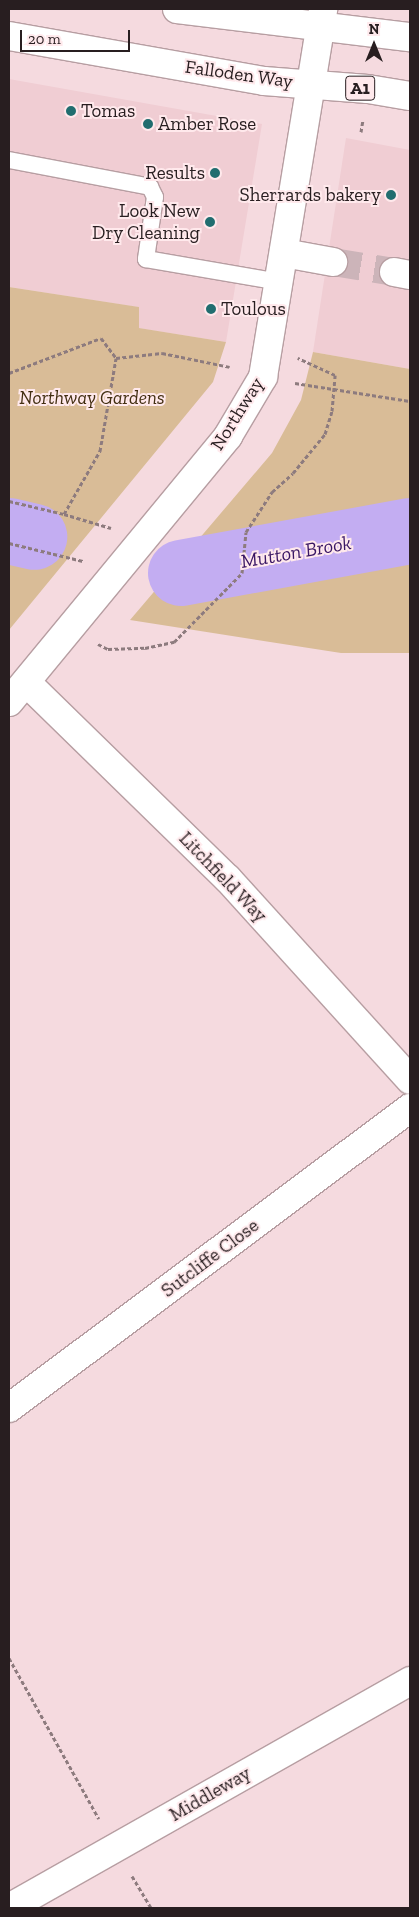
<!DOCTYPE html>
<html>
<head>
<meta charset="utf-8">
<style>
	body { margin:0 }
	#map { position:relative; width:419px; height:1917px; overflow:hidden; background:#f5dadf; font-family:"Zilla Slab",serif }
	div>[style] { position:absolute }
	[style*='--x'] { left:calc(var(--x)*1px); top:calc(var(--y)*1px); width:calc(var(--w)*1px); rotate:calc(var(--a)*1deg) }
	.built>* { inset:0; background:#f0cdd3 }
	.green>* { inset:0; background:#d9bc97 }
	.river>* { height:66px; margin:-33px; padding:0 33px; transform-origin:33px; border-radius:33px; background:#c3adf2 }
	.street-tunnel>* { height:28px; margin-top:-14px; transform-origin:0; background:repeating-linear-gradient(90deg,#ccb4b9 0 28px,transparent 0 42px) }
	.path>* { height:3px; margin-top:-1.5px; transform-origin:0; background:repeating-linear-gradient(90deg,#8d7b7e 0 4px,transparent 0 6.5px) }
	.roads { filter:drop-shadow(1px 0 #b79ea2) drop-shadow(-1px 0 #b79ea2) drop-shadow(0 1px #b79ea2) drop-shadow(0 -1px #b79ea2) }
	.lane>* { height:16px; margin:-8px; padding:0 8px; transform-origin:8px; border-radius:8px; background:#fff }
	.street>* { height:28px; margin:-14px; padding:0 14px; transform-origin:14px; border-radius:14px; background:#fff }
	.highway>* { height:28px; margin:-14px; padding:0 14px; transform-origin:14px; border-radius:14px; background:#fff }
	.dots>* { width:14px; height:14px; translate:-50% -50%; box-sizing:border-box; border:2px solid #ffe9ec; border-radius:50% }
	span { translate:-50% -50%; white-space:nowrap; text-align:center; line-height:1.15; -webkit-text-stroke:4px #ffe9ec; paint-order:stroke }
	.shield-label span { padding:1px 4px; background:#ffe9ec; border:1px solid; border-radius:4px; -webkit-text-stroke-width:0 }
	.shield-label { font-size:18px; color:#281e20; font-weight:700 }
	.street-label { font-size:19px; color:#281e20 }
	.poi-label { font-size:19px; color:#281e20 }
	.left { translate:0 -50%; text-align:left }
	.right { translate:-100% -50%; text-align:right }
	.park-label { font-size:19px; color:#422e11; font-style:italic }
	.water-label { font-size:20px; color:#391664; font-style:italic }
	.frame { position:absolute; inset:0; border:10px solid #281e20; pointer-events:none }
	.north { position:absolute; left:349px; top:20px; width:50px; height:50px; -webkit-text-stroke:4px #ffe9ec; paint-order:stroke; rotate:0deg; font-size:14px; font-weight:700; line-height:20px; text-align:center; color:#281e20 }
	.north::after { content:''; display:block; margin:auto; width:18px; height:22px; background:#281e20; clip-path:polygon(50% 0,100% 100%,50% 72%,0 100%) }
	.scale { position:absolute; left:20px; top:30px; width:110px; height:22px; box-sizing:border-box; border:2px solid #281e20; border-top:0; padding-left:6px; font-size:15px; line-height:18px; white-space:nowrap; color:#281e20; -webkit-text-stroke:4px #ffe9ec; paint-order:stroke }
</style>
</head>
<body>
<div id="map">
	<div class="built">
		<i style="clip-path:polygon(9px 79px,262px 124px,226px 342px,138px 328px,138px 307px,9px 287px)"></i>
		<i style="clip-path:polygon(346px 138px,410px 150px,410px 369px,313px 352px)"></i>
	</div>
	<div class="green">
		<i style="clip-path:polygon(9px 287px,139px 307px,139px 328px,226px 342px,213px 382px,9px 630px)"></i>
		<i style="clip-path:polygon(313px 352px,410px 369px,410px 653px,341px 653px,130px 620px,272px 453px,301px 400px)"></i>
	</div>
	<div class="river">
		<i style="--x:9;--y:531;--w:26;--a:13"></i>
		<i style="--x:181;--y:573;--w:233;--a:-10.4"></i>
	</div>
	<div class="street-tunnel">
		<i style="--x:333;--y:262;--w:62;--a:9.3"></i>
	</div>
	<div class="path">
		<i style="--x:361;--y:132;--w:12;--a:-81"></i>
		<i style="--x:9;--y:373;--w:98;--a:-20.8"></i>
		<i style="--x:101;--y:338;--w:25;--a:53"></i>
		<i style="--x:116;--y:358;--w:46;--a:-6.2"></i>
		<i style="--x:162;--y:353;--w:69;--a:11.6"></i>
		<i style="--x:295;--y:383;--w:116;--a:8.9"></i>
		<i style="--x:9;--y:501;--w:57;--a:13.3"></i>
		<i style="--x:64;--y:514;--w:73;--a:-60.3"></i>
		<i style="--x:100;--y:451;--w:94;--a:-80.2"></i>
		<i style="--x:64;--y:514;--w:49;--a:16.6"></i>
		<i style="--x:9;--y:543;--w:76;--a:13.7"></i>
		<i style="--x:98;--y:644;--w:11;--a:27"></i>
		<i style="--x:108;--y:649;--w:37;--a:-2"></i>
		<i style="--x:145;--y:648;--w:30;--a:-12"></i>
		<i style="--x:174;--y:642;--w:97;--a:-45.4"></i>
		<i style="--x:242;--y:573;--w:41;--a:-84.4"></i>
		<i style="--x:246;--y:532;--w:48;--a:-57"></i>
		<i style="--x:272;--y:492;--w:28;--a:-42"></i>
		<i style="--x:293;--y:473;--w:50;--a:-50.6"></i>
		<i style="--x:325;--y:434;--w:24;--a:-73"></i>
		<i style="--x:332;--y:411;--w:36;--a:-85"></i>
		<i style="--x:335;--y:375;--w:41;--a:-155.3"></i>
		<i style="--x:9;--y:1658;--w:184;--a:60.8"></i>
		<i style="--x:132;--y:1876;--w:37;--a:59"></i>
	</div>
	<div class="roads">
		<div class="lane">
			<i style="--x:9;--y:160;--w:144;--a:10.8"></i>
			<i style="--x:150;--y:187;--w:11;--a:63"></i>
			<i style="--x:155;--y:197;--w:63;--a:98.3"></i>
			<i style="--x:146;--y:259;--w:135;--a:9.8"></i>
		</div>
		<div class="street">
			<i style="--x:284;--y:253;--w:50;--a:10.4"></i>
			<i style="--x:394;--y:272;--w:16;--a:11"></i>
			<i style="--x:26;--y:682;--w:282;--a:44.3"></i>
			<i style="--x:228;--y:879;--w:271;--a:47.8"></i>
			<i style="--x:9;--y:702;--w:345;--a:-50.5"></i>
			<i style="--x:228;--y:436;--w:69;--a:-59.3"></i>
			<i style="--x:263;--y:377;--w:373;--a:-80.7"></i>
			<i style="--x:9;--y:1408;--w:501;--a:-36.8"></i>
			<i style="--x:9;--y:1908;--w:461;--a:-29.5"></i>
		</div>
		<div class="highway">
			<i style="--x:177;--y:9;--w:235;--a:6.9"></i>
			<i style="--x:9;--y:36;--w:259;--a:10"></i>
			<i style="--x:264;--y:81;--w:104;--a:4.4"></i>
			<i style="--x:368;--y:89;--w:43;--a:9.5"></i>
		</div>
	</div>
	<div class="dots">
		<i style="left:71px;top:111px;background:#216d6f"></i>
		<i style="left:148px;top:124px;background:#216d6f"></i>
		<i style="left:215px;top:173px;background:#216d6f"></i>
		<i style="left:391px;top:195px;background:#216d6f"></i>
		<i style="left:210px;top:222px;background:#216d6f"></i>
		<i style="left:211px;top:309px;background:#216d6f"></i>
	</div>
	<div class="shield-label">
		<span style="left:360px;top:88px">A1</span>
	</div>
	<div class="street-label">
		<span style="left:239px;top:74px;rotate:8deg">Falloden Way</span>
		<span style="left:237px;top:414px;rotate:-58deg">Northway</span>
		<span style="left:223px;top:877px;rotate:46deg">Litchfield Way</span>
		<span style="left:210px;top:1258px;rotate:-37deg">Sutcliffe Close</span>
		<span style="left:210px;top:1794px;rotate:-30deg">Middleway</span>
	</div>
	<div class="poi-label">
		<span class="left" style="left:81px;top:111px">Tomas</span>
		<span class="left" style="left:158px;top:124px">Amber Rose</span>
		<span class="right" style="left:205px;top:173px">Results</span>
		<span class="right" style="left:381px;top:195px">Sherrards bakery</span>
		<span class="right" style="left:200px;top:222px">Look New<br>Dry Cleaning</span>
		<span class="left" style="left:221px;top:309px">Toulous</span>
	</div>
	<div class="park-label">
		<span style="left:92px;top:398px">Northway Gardens</span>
	</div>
	<div class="water-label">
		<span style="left:296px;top:552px;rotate:-10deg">Mutton Brook</span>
	</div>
	<div class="frame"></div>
	<div class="north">N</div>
	<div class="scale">20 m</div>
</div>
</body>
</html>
